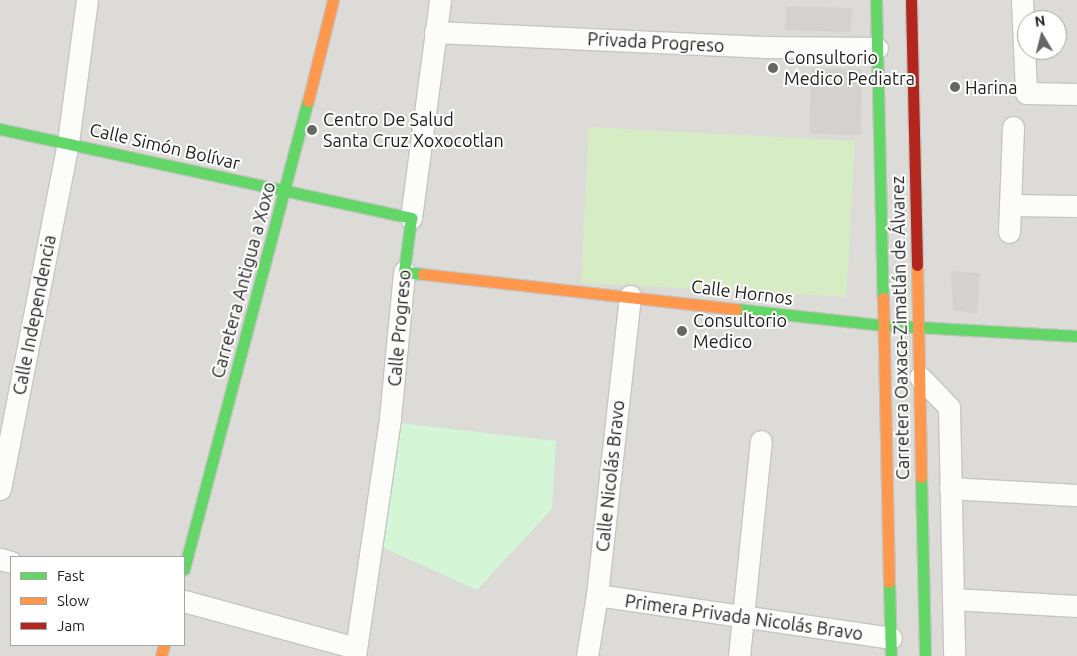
<!DOCTYPE html>
<html>
<head>
<meta charset="utf-8">
<style>
	body { margin:0 }
	#map { position:relative; width:1077px; height:656px; overflow:hidden; background:#edece7; font-family:Ubuntu,sans-serif }
	div>[style] { position:absolute }
	[style*='--x'] { left:calc(var(--x)*1px); top:calc(var(--y)*1px); width:calc(var(--w)*1px); rotate:calc(var(--a)*1deg) }
	.residential>* { inset:0; background:#dcdbd8 }
	.grass>* { inset:0; background:#d6ecc4; transform-origin:0 0 }
	.park>* { inset:0; background:#d4f5d6 }
	.building>* { inset:0; background:#d3d2ce; transform-origin:0 0 }
	.roads { filter:drop-shadow(1px 0 #c5c5c3) drop-shadow(-1px 0 #c5c5c3) drop-shadow(0 1px #c5c5c3) drop-shadow(0 -1px #c5c5c3) }
	.street>* { height:21px; margin:-10.5px; padding:0 10.5px; transform-origin:10.5px; border-radius:10.5px; background:#fcfcfb }
	.fast>* { height:11px; margin:-5.5px; padding:0 5.5px; transform-origin:5.5px; border-radius:5.5px; background:#63d668 }
	.slow>* { height:11px; margin:-5.5px; padding:0 5.5px; transform-origin:5.5px; border-radius:5.5px; background:#ff974d }
	.jam>* { height:11px; margin:-5.5px; padding:0 5.5px; transform-origin:5.5px; border-radius:5.5px; background:#b3261e }
	.dots>* { width:14px; height:14px; translate:-50% -50%; box-sizing:border-box; border:2px solid #fff; border-radius:50% }
	span { translate:-50% -50%; white-space:nowrap; text-align:center; line-height:1.15; -webkit-text-stroke:4px #fff; paint-order:stroke }
	.street-label { font-size:18px; color:#1e1e1e }
	.poi-label { font-size:18px; color:#1e1e1e }
	.left { translate:0 -50%; text-align:left }
	.legend { position:absolute; left:10px; top:556px; width:175px; height:90px; box-sizing:border-box; background:#fff; border:1px solid #a5a5a5; margin:0; padding:6px 9px; list-style:none; font-size:15px; color:#1e1e1e }
	.legend li { display:flex; align-items:center; gap:10px; height:25px }
	.legend b { width:25px; border:1px solid #a5a5a5 }
	.north { position:absolute; left:1017px; top:10px; width:50px; height:50px; box-sizing:border-box; background:#fff; border:1px solid #a5a5a5; border-radius:50%; rotate:352deg; font-size:14px; font-weight:700; line-height:20px; text-align:center; color:#1e1e1e }
	.north::after { content:''; display:block; margin:auto; width:18px; height:22px; background:#666664; clip-path:polygon(50% 0,100% 100%,50% 72%,0 100%) }
</style>
</head>
<body>
<div id="map">
	<div class="residential">
		<i style="clip-path:polygon(evenodd,0 0,1077px 0,1077px 656px,0 656px,0 0,1027px 20px,1057px 20px,1057px 50px,1027px 50px,1027px 20px,0 0,11px 557px,184px 557px,184px 645px,11px 645px,11px 557px)"></i>
	</div>
	<div class="grass">
		<i style="left:589px;top:127px;width:266px;height:156px;rotate:3deg"></i>
	</div>
	<div class="park">
		<i style="clip-path:polygon(392px 422px,556px 441px,552px 509px,477px 590px,373px 543px)"></i>
	</div>
	<div class="building">
		<i style="left:786px;top:6px;width:66px;height:24px;rotate:2deg"></i>
		<i style="left:811px;top:68px;width:51px;height:66px;rotate:1deg"></i>
		<i style="clip-path:polygon(951px 271px,980px 273px,977px 314px,953px 310px)"></i>
	</div>
	<div class="roads">
		<div class="street">
			<i style="--x:1022;--y:0;--w:93;--a:87.5"></i>
			<i style="--x:1026;--y:93;--w:51;--a:1.1"></i>
			<i style="--x:435;--y:32;--w:328;--a:2.6"></i>
			<i style="--x:763;--y:47;--w:114;--a:0.5"></i>
			<i style="--x:1012;--y:205;--w:65;--a:0.9"></i>
			<i style="--x:411;--y:218;--w:220;--a:-82.4"></i>
			<i style="--x:1009;--y:232;--w:105;--a:-87.8"></i>
			<i style="--x:920;--y:377;--w:42;--a:46"></i>
			<i style="--x:949;--y:407;--w:249;--a:88.8"></i>
			<i style="--x:950;--y:488;--w:127;--a:3.2"></i>
			<i style="--x:0;--y:489;--w:354;--a:-78.9"></i>
			<i style="--x:68;--y:142;--w:143;--a:-82.4"></i>
			<i style="--x:0;--y:559;--w:11;--a:15"></i>
			<i style="--x:597;--y:595;--w:297;--a:8.3"></i>
			<i style="--x:953;--y:599;--w:124;--a:3.2"></i>
			<i style="--x:184;--y:601;--w:178;--a:15.3"></i>
			<i style="--x:355;--y:656;--w:241;--a:-81.6"></i>
			<i style="--x:390;--y:418;--w:147;--a:-84.5"></i>
			<i style="--x:587;--y:656;--w:62;--a:-80.7"></i>
			<i style="--x:597;--y:595;--w:301;--a:-83.7"></i>
			<i style="--x:739;--y:656;--w:216;--a:-84.2"></i>
		</div>
		<div class="fast">
			<i style="--x:876;--y:0;--w:298;--a:88.7"></i>
			<i style="--x:0;--y:129;--w:421;--a:12.2"></i>
			<i style="--x:411;--y:218;--w:54;--a:97.4"></i>
			<i style="--x:404;--y:272;--w:19;--a:6"></i>
			<i style="--x:736;--y:309;--w:147;--a:6.3"></i>
			<i style="--x:882;--y:325;--w:195;--a:3.2"></i>
			<i style="--x:921;--y:477;--w:179;--a:88.7"></i>
			<i style="--x:184;--y:569;--w:484;--a:-75.2"></i>
			<i style="--x:889;--y:582;--w:74;--a:88.5"></i>
		</div>
		<div class="slow">
			<i style="--x:308;--y:101;--w:104;--a:-76.1"></i>
			<i style="--x:917;--y:265;--w:212;--a:88.9"></i>
			<i style="--x:423;--y:274;--w:315;--a:6.4"></i>
			<i style="--x:883;--y:298;--w:284;--a:88.8"></i>
			<i style="--x:161;--y:656;--w:11;--a:-75"></i>
		</div>
		<div class="jam">
			<i style="--x:911;--y:0;--w:265;--a:88.7"></i>
		</div>
	</div>
	<div class="dots">
		<i style="left:773px;top:68px;background:#666664"></i>
		<i style="left:955px;top:87px;background:#666664"></i>
		<i style="left:312px;top:130px;background:#666664"></i>
		<i style="left:682px;top:331px;background:#666664"></i>
	</div>
	<div class="street-label">
		<span style="left:656px;top:42px;rotate:3deg">Privada Progreso</span>
		<span style="left:165px;top:146px;rotate:13deg">Calle Simón Bolívar</span>
		<span style="left:243px;top:280px;rotate:-75deg">Carretera Antigua a Xoxo</span>
		<span style="left:742px;top:292px;rotate:7deg">Calle Hornos</span>
		<span style="left:34px;top:315px;rotate:-79deg">Calle Independencia</span>
		<span style="left:399px;top:328px;rotate:-85deg">Calle Progreso</span>
		<span style="left:900px;top:328px;rotate:-91deg">Carretera Oaxaca-Zimatlán de Álvarez</span>
		<span style="left:610px;top:476px;rotate:-84deg">Calle Nicolás Bravo</span>
		<span style="left:744px;top:617px;rotate:8deg">Primera Privada Nicolás Bravo</span>
	</div>
	<div class="poi-label">
		<span class="left" style="left:784px;top:68px">Consultorio<br>Medico Pediatra</span>
		<span class="left" style="left:965px;top:87px">Harina</span>
		<span class="left" style="left:323px;top:130px">Centro De Salud<br>Santa Cruz Xoxocotlan</span>
		<span class="left" style="left:693px;top:331px">Consultorio<br>Medico</span>
	</div>
	<ul class="legend">
	<li><b style="height:6px;background:#63d668"></b>Fast</li>
	<li><b style="height:6px;background:#ff974d"></b>Slow</li>
	<li><b style="height:6px;background:#b3261e"></b>Jam</li>
	</ul>
	<div class="north">N</div>
</div>
</body>
</html>
